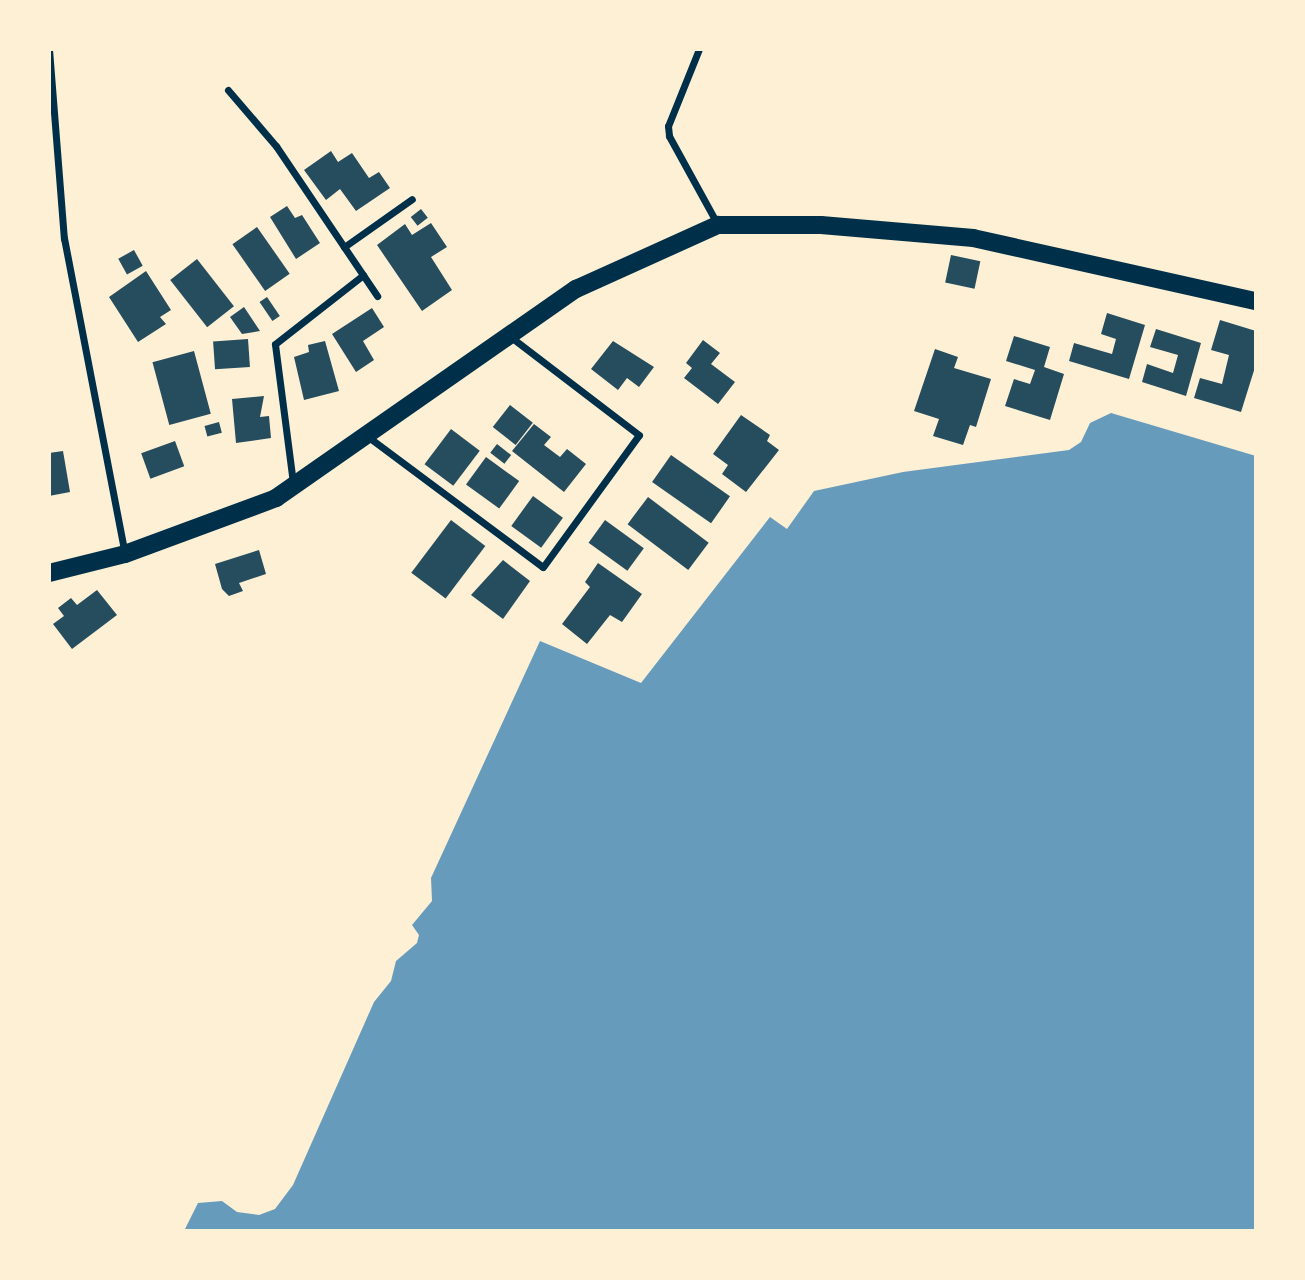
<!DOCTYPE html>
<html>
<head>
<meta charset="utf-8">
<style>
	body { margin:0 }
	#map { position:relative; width:1305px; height:1280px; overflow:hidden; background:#fdf0d5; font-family:Ubuntu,sans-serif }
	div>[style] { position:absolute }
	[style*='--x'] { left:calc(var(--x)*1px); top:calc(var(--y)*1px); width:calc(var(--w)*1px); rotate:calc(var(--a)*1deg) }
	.water>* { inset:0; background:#669bbc }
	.building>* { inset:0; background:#264d5e; transform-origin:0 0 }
	.minor>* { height:7px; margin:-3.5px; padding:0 3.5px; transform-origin:3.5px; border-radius:3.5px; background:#003049 }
	.primary>* { height:18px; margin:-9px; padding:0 9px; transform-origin:9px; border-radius:9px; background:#003049 }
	span { translate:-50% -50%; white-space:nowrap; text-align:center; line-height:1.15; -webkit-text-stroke:5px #fdf0d5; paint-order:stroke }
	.frame { position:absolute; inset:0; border:51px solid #fdf0d5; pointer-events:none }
</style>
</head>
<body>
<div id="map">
	<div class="water">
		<i style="clip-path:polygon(1111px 413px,1256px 456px,1256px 1231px,184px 1231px,198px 1203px,222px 1201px,237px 1212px,259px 1215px,275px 1209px,293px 1185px,374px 1002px,391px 981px,396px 961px,417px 943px,419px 935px,412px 925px,432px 901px,431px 878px,540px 641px,641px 683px,770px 517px,787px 529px,814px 491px,903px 472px,1069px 450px,1081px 442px,1090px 423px)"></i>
	</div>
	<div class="building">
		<i style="clip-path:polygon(331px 151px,338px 162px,352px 153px,369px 178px,379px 172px,390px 188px,356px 211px,340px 189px,326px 200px,304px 170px)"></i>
		<i style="clip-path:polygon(287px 206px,295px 218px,302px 215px,320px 243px,296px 259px,270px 217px)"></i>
		<i style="left:421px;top:209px;width:11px;height:13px;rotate:52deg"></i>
		<i style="clip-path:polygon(431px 223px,447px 247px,431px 257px,452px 290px,422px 311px,377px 245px,405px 224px,412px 235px)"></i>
		<i style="left:257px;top:227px;width:57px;height:30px;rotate:55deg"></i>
		<i style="left:134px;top:250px;width:18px;height:18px;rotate:61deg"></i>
		<i style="left:951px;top:255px;width:30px;height:28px;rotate:12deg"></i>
		<i style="left:197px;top:259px;width:60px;height:34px;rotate:52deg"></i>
		<i style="clip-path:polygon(146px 271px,171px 310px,160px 317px,166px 324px,138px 342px,109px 297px)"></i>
		<i style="left:267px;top:297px;width:23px;height:9px;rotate:56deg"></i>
		<i style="clip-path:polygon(244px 307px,260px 331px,242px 334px,230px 317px)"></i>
		<i style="clip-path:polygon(372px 308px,384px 327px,363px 341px,374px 360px,356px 372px,332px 334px)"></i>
		<i style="clip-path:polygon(1107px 313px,1145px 325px,1129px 379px,1069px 361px,1074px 343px,1112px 354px,1116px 339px,1101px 334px)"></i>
		<i style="clip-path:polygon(1220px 320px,1256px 331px,1256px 364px,1241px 412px,1194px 398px,1200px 378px,1222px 384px,1229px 355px,1211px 350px)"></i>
		<i style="clip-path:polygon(1156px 329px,1201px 343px,1186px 396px,1142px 382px,1147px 364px,1173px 373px,1178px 355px,1150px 347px)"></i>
		<i style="clip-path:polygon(1014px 336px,1050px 347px,1044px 367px,1064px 374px,1050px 420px,1005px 406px,1014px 379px,1030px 384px,1035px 370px,1006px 361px)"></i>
		<i style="left:248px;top:339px;width:28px;height:35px;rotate:86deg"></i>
		<i style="clip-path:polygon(703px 340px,720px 353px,711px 364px,735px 382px,718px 404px,684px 378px,692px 368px,686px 363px)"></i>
		<i style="clip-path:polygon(325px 341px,339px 391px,304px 400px,294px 357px,309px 352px,308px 345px)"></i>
		<i style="clip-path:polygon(613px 341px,654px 367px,639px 387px,627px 378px,618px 390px,591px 369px)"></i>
		<i style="clip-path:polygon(935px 349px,958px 357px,954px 368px,991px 379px,976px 427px,970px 425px,963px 445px,933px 436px,939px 419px,914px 411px)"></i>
		<i style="left:194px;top:351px;width:65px;height:43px;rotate:75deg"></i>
		<i style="clip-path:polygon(264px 396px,260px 417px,269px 416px,271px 438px,236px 443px,232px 399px)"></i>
		<i style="left:510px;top:405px;width:29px;height:28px;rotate:38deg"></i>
		<i style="clip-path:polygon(741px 415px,770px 435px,767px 441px,779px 450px,746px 492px,722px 474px,728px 465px,713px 454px)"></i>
		<i style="left:219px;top:422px;width:11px;height:15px;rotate:75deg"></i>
		<i style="clip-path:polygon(534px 424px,551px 437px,544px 445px,560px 457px,567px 449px,586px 464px,564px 492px,512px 451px)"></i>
		<i style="left:451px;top:429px;width:36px;height:44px;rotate:37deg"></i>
		<i style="left:175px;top:441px;width:27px;height:36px;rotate:70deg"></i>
		<i style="left:497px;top:444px;width:18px;height:11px;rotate:38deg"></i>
		<i style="clip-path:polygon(63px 451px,70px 492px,49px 496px,49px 453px)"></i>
		<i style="left:671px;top:455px;width:72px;height:33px;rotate:35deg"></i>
		<i style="left:486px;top:457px;width:41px;height:34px;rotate:36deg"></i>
		<i style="left:533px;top:496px;width:37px;height:37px;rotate:36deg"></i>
		<i style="left:648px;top:497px;width:76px;height:34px;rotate:37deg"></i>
		<i style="left:451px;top:520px;width:43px;height:66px;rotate:37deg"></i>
		<i style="left:605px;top:520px;width:48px;height:28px;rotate:36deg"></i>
		<i style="clip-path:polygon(259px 550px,266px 574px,239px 583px,243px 591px,229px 596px,222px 589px,215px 564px)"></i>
		<i style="clip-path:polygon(503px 560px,530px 581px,503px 619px,471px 595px)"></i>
		<i style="clip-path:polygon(598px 563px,642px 594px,622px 622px,610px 615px,587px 644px,562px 624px,590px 587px,585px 582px)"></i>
		<i style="clip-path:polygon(97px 590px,117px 615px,72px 649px,53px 624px,64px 616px,58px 608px,71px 598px,77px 605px)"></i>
	</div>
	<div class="minor">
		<i style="--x:49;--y:49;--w:190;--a:85.5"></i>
		<i style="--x:64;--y:238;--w:322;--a:79.1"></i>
		<i style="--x:699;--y:49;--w:83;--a:111.9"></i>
		<i style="--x:668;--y:126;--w:10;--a:84"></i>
		<i style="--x:669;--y:136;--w:102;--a:61.2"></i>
		<i style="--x:228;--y:90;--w:74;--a:49.4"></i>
		<i style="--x:276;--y:146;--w:181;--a:56"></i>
		<i style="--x:344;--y:247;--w:83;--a:-35.2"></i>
		<i style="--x:367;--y:436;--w:219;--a:36.7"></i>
		<i style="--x:543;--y:567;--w:163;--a:-54"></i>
		<i style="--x:639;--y:435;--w:161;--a:-142.6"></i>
		<i style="--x:293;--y:483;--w:140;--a:-97.4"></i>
		<i style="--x:275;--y:344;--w:112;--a:-38.1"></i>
	</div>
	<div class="primary">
		<i style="--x:49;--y:573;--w:78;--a:-14"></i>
		<i style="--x:125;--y:554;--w:161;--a:-20.3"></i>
		<i style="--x:276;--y:498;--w:366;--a:-34.9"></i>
		<i style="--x:576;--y:289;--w:156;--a:-24.3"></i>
		<i style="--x:718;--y:225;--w:103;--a:0"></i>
		<i style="--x:821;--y:225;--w:153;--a:4.9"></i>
		<i style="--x:973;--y:238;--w:290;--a:12.6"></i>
	</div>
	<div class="frame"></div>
</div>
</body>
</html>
